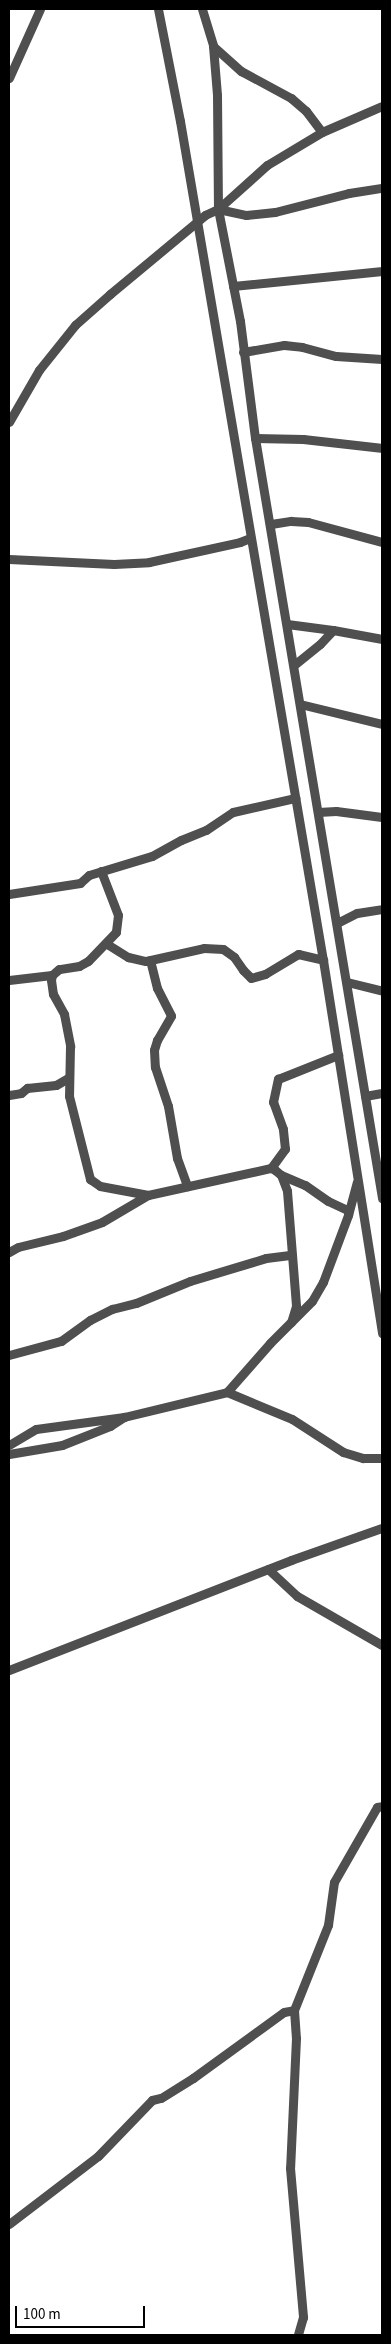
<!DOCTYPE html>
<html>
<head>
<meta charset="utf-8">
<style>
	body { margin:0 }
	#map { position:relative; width:391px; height:2344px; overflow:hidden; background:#fff; font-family:"Source Sans 3",sans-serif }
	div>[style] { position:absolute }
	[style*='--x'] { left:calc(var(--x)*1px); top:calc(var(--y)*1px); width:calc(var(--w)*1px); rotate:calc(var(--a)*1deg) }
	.minor>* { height:9px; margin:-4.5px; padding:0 4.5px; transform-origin:4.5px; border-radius:4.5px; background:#4f4f4f }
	span { translate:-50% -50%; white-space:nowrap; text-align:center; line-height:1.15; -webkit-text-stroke:5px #fff; paint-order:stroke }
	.frame { position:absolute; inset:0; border:10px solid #000; pointer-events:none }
	.scale { position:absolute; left:15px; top:2306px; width:130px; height:22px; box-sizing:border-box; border:2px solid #000; border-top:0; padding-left:6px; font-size:15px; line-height:18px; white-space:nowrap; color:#000; -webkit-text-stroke:4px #fff; paint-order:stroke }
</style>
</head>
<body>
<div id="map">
	<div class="minor">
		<i style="--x:158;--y:9;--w:114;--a:78.9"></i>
		<i style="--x:180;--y:121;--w:851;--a:80.33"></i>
		<i style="--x:323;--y:960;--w:378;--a:81"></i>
		<i style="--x:202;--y:9;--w:39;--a:73"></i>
		<i style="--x:213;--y:46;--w:49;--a:85.3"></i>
		<i style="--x:217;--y:95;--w:114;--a:89.5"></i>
		<i style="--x:218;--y:209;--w:114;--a:78.9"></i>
		<i style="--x:240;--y:321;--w:118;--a:82.7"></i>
		<i style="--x:255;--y:438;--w:771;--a:80.51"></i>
		<i style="--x:213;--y:46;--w:38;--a:42"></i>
		<i style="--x:241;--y:71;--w:57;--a:28.4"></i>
		<i style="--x:291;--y:98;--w:20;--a:41"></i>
		<i style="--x:306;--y:111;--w:26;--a:53"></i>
		<i style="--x:9;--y:78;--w:76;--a:-65.8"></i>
		<i style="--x:218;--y:209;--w:29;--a:12"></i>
		<i style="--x:246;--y:215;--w:29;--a:-6"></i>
		<i style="--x:275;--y:212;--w:76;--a:-14.4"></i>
		<i style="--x:349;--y:193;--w:33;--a:-9"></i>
		<i style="--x:233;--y:286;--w:150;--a:-5.7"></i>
		<i style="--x:243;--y:352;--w:42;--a:-9.7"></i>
		<i style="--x:284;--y:345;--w:18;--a:6"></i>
		<i style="--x:302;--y:347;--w:35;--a:15"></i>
		<i style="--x:336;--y:356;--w:46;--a:3.7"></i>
		<i style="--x:9;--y:422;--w:60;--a:-60"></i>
		<i style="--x:39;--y:370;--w:58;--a:-51.3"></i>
		<i style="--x:75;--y:325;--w:47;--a:-41.5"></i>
		<i style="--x:110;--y:294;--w:124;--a:-39.7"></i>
		<i style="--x:205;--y:215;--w:14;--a:-25"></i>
		<i style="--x:218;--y:209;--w:66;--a:-41.9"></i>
		<i style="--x:267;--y:165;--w:64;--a:-31"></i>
		<i style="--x:322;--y:132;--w:65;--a:-23.4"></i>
		<i style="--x:255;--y:438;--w:48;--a:1.2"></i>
		<i style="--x:303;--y:439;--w:80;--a:6.5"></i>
		<i style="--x:271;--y:524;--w:20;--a:-9"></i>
		<i style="--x:291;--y:521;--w:17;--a:3"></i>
		<i style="--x:308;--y:522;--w:77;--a:15.1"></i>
		<i style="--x:9;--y:559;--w:105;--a:2.7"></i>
		<i style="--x:114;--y:564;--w:35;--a:-3"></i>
		<i style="--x:149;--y:562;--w:93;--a:-12.4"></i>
		<i style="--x:240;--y:542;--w:11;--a:-22"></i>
		<i style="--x:287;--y:624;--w:46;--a:7.4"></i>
		<i style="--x:294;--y:665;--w:33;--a:-39"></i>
		<i style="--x:320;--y:644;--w:19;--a:-47"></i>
		<i style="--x:333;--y:630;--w:50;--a:10.4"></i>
		<i style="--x:300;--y:704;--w:84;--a:13.7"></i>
		<i style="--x:318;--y:812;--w:18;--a:-3"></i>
		<i style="--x:336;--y:811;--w:46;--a:7.4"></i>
		<i style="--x:101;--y:871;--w:47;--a:68.9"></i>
		<i style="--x:118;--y:915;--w:17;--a:97"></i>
		<i style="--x:116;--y:932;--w:40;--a:134"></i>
		<i style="--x:88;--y:961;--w:10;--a:151"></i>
		<i style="--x:79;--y:966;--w:20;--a:171"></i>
		<i style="--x:59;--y:969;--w:9;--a:139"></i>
		<i style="--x:52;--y:975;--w:5;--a:101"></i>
		<i style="--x:51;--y:980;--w:14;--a:82"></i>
		<i style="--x:53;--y:994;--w:23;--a:61"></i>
		<i style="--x:64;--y:1014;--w:33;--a:79"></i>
		<i style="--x:70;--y:1046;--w:50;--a:91.1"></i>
		<i style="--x:69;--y:1096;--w:86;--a:75.8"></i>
		<i style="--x:90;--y:1179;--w:12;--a:35"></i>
		<i style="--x:100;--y:1186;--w:49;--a:10.6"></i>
		<i style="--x:148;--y:1195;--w:126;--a:-12.4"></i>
		<i style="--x:271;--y:1168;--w:4;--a:27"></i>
		<i style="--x:275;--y:1170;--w:8;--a:40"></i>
		<i style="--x:281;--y:1175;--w:17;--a:69"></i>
		<i style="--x:287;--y:1191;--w:115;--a:85.5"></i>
		<i style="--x:296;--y:1306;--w:17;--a:107"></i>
		<i style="--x:9;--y:894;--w:72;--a:-8.8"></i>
		<i style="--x:80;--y:883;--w:12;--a:-42"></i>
		<i style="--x:89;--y:875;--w:66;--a:-16.8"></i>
		<i style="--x:152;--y:856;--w:33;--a:-29"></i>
		<i style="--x:181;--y:840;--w:27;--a:-22"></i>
		<i style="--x:206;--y:830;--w:32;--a:-34"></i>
		<i style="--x:233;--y:812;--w:64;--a:-12.7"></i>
		<i style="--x:337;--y:923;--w:22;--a:-27"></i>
		<i style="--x:357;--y:913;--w:25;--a:-9"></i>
		<i style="--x:107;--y:944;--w:25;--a:32"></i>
		<i style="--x:128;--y:957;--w:18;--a:13"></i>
		<i style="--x:146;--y:961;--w:59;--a:-12.6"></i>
		<i style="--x:204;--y:948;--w:19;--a:3"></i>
		<i style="--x:223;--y:949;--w:14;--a:36"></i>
		<i style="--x:234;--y:957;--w:16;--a:55"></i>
		<i style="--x:243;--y:970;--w:11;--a:45"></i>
		<i style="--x:251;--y:978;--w:15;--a:-16"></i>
		<i style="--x:265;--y:974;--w:39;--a:-31"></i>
		<i style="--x:298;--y:954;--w:26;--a:13"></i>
		<i style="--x:150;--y:960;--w:29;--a:76"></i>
		<i style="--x:157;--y:988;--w:31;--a:63"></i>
		<i style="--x:171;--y:1016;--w:28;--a:120"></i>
		<i style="--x:157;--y:1040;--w:10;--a:107"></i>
		<i style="--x:154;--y:1050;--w:17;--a:87"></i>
		<i style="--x:155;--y:1067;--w:41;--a:71.6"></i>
		<i style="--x:168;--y:1106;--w:53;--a:80.2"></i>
		<i style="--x:177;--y:1158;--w:30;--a:70"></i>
		<i style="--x:9;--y:980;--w:43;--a:-6.6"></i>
		<i style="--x:347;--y:982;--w:36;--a:14"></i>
		<i style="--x:9;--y:1095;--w:12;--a:-9"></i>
		<i style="--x:21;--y:1093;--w:8;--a:-40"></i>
		<i style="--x:27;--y:1088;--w:29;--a:-6"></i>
		<i style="--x:56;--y:1085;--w:14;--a:-30"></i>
		<i style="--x:365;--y:1096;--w:17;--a:-10"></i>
		<i style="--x:271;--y:1168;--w:24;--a:-54"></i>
		<i style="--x:285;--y:1149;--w:20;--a:-96"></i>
		<i style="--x:283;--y:1129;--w:29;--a:-110"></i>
		<i style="--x:273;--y:1102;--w:24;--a:-78"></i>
		<i style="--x:278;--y:1079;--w:65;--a:-21.8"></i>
		<i style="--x:281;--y:1175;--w:26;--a:23"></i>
		<i style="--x:305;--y:1185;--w:28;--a:35"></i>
		<i style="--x:328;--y:1201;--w:23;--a:25"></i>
		<i style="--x:9;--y:1252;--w:10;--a:-29"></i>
		<i style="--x:18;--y:1247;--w:46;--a:-13.7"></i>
		<i style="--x:63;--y:1236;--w:41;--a:-19.7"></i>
		<i style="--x:102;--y:1222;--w:53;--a:-30.4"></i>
		<i style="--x:9;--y:1355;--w:54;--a:-15.1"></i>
		<i style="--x:61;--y:1341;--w:36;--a:-36"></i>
		<i style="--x:90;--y:1320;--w:25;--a:-27"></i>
		<i style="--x:112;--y:1309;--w:25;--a:-14"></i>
		<i style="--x:136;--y:1303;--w:58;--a:-22.2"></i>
		<i style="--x:190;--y:1281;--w:79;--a:-16.8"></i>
		<i style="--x:266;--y:1258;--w:26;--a:-7"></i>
		<i style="--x:227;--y:1392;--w:65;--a:-48.7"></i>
		<i style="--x:270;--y:1343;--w:59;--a:-45"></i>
		<i style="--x:312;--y:1301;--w:22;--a:-60"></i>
		<i style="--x:323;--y:1282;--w:72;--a:-69.5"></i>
		<i style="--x:348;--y:1215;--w:34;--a:-75"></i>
		<i style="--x:9;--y:1445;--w:31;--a:-31"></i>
		<i style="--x:36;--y:1429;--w:89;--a:-7.8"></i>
		<i style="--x:124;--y:1417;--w:106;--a:-13.6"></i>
		<i style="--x:227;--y:1392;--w:70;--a:22.6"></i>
		<i style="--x:292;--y:1419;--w:61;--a:32.9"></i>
		<i style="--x:343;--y:1452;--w:21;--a:17"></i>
		<i style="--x:363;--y:1458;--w:19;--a:0"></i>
		<i style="--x:9;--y:1454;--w:54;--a:-9.6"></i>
		<i style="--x:62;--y:1445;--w:52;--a:-21.6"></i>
		<i style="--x:110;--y:1426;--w:17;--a:-33"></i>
		<i style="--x:268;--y:1569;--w:40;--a:43"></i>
		<i style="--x:297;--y:1596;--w:98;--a:30"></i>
		<i style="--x:9;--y:1670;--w:303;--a:-21.3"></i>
		<i style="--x:291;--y:1560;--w:96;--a:-19.4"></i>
		<i style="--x:294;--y:2010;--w:28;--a:86"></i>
		<i style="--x:296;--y:2038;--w:130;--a:92.6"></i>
		<i style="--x:290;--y:2168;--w:150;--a:85"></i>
		<i style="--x:303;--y:2317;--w:19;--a:106"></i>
		<i style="--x:9;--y:2224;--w:112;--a:-37.4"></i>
		<i style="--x:98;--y:2156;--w:78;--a:-46"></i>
		<i style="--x:152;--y:2100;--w:9;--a:-13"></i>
		<i style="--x:161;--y:2098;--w:38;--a:-32"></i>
		<i style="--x:193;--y:2078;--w:112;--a:-36"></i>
		<i style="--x:284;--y:2012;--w:10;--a:-11"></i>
		<i style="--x:294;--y:2010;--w:92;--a:-68.2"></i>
		<i style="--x:328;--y:1925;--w:43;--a:-82.1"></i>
		<i style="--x:334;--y:1882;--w:86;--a:-60.2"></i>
		<i style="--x:377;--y:1807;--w:5;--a:-11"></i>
	</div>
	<div class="frame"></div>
	<div class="scale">100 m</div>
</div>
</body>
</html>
